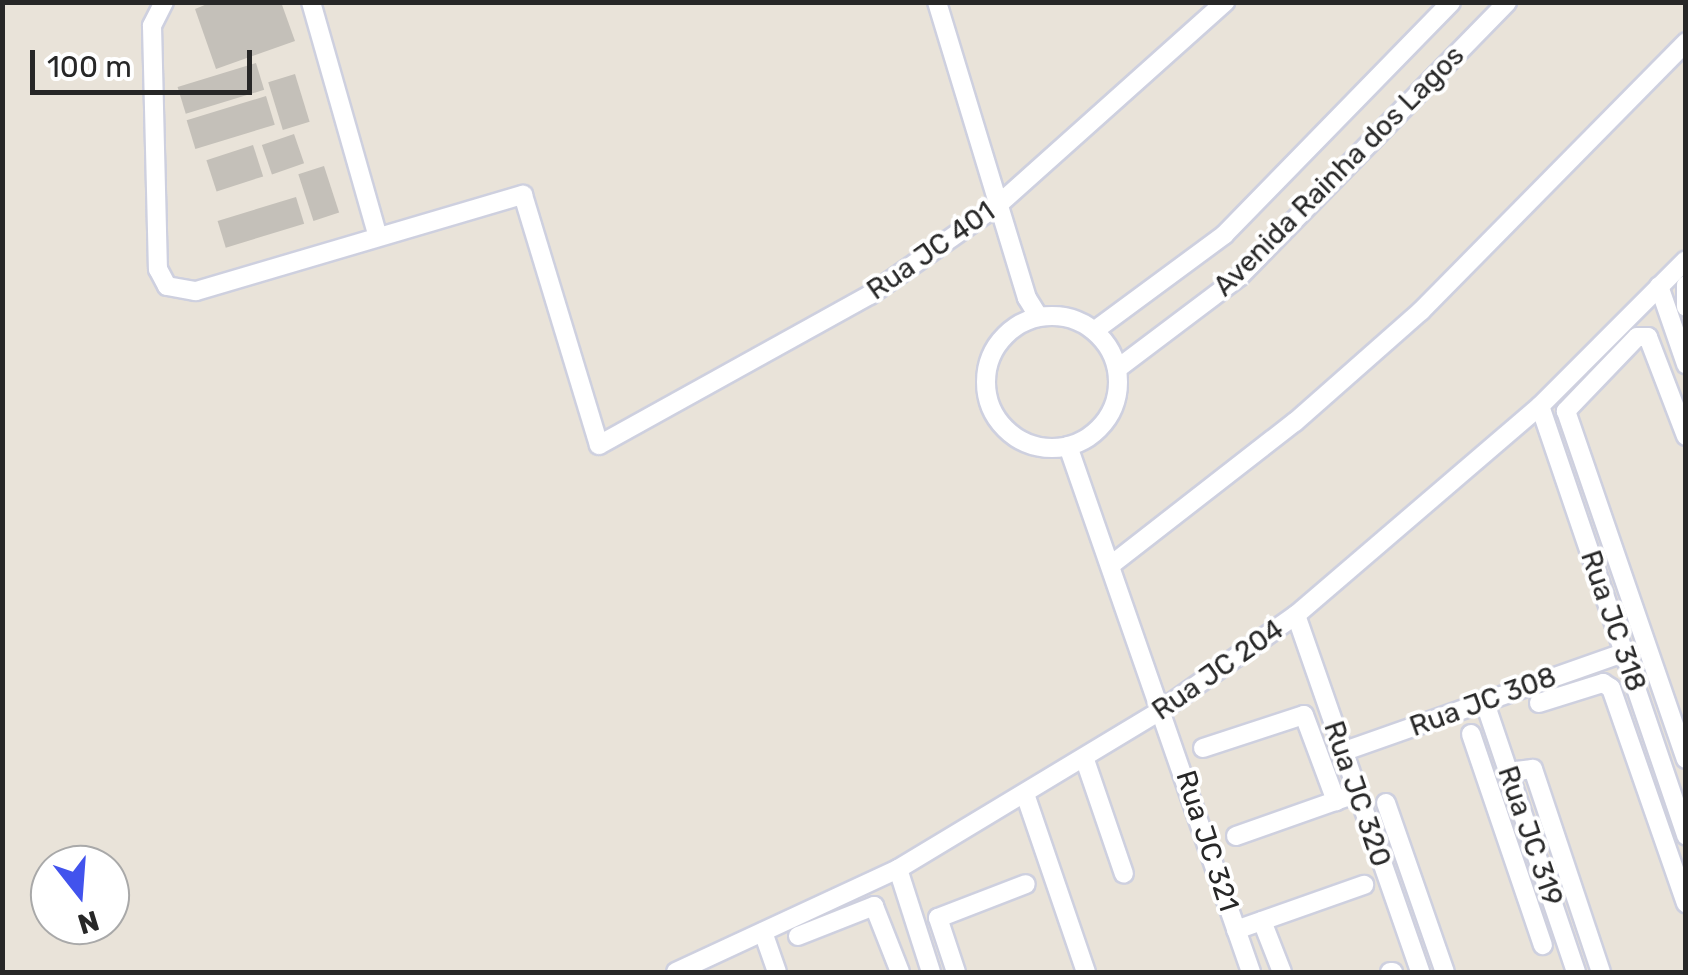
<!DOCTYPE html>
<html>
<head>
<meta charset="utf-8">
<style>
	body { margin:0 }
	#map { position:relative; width:1688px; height:975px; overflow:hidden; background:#e9e3d9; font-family:Rubik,sans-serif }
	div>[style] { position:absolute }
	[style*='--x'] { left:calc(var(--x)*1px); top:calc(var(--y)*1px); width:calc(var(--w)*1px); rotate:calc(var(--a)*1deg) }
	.building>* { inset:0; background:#c4c0b9; transform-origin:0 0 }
	.roads { filter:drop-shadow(2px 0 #ced0df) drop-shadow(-2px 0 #ced0df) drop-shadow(0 2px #ced0df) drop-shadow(0 -2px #ced0df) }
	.minor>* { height:18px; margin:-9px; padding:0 9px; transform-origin:9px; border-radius:9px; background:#fff }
	.minor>.ring { margin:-9px; padding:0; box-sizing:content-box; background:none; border:18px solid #fff; border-radius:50% }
	span { translate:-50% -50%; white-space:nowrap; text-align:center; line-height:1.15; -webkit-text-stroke:8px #fff; paint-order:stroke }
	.street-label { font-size:28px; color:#272727 }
	.frame { position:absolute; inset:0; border:5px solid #272727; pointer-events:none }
	.north { position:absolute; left:30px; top:845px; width:100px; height:100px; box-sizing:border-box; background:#fff; border:2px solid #a9a9a9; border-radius:50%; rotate:163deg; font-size:28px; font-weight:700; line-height:40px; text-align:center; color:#272727 }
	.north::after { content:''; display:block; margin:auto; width:35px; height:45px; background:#4253ed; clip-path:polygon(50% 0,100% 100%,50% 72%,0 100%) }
	.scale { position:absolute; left:30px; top:50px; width:222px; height:45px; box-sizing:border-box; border:5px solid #272727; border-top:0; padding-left:12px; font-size:30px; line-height:35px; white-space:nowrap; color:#272727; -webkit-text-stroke:8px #fff; paint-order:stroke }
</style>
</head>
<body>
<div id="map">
	<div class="building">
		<i style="clip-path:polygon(212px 2px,281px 2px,295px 41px,216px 69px,195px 9px)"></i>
		<i style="left:256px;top:63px;width:28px;height:82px;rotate:73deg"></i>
		<i style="left:295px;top:74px;width:50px;height:28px;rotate:73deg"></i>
		<i style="left:266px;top:96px;width:30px;height:83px;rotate:73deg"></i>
		<i style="left:294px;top:134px;width:31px;height:34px;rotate:71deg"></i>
		<i style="left:253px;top:145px;width:33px;height:49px;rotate:72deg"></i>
		<i style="left:324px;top:166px;width:49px;height:27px;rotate:72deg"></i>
		<i style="left:296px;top:197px;width:28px;height:82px;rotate:73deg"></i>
	</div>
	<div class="roads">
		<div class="minor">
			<i style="--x:164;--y:2;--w:27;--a:117"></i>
			<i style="--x:152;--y:26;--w:243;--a:88.6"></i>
			<i style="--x:158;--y:269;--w:19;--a:62"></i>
			<i style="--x:167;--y:286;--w:29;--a:10"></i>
			<i style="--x:196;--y:291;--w:341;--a:-16.4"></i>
			<i style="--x:523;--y:195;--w:261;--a:73.1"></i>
			<i style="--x:599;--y:445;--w:310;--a:-29"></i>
			<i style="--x:870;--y:295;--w:156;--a:-35.1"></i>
			<i style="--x:998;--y:205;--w:305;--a:-41.8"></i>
			<i style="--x:311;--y:2;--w:244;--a:74.1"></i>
			<i style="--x:937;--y:2;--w:309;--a:73.1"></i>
			<i style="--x:1027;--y:298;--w:22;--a:58"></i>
			<i style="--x:1686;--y:285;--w:22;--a:90"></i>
			<i style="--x:1659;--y:286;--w:83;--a:70.9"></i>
			<i class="ring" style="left:986px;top:316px;width:114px;height:114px"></i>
			<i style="--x:1094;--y:331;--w:162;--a:-36.4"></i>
			<i style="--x:1224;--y:235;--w:325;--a:-45.7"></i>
			<i style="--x:1117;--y:369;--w:153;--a:-37"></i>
			<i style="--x:1239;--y:277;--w:384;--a:-45.7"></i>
			<i style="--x:1540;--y:406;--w:454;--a:71.2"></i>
			<i style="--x:1686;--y:436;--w:106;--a:-111"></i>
			<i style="--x:1648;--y:337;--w:11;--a:180"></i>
			<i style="--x:1637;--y:337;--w:103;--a:133.8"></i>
			<i style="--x:1566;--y:411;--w:368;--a:71"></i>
			<i style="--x:1068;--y:446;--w:557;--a:70.82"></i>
			<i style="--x:1111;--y:565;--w:233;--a:-37.9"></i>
			<i style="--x:1295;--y:422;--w:168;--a:-41.4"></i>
			<i style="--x:1421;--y:311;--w:378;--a:-45.4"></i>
			<i style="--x:1296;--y:615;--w:378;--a:70.8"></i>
			<i style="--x:1484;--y:700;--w:287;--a:71.3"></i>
			<i style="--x:1539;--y:703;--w:67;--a:-17.4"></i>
			<i style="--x:1603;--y:683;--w:9;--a:32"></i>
			<i style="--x:1611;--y:688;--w:228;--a:70.8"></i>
			<i style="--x:1471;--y:734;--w:223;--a:71.2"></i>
			<i style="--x:1203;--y:748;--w:106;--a:-18.1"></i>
			<i style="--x:1304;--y:715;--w:92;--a:69.6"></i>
			<i style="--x:1342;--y:752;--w:298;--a:-19.4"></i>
			<i style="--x:1085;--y:760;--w:120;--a:71.1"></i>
			<i style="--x:1508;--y:772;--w:25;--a:-7"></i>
			<i style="--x:1533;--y:769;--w:214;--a:71.5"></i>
			<i style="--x:1025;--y:794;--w:188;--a:71.1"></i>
			<i style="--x:1386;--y:803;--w:179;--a:70.8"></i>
			<i style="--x:1236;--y:836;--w:118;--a:-19.4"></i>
			<i style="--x:898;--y:869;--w:108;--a:72.2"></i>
			<i style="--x:1262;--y:921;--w:55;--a:68.6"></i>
			<i style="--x:1236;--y:930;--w:136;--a:-19.4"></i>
			<i style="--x:763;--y:932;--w:42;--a:70.7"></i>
			<i style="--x:798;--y:936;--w:82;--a:-21.5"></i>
			<i style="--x:874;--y:906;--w:71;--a:68.5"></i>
			<i style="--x:676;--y:972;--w:245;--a:-24.9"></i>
			<i style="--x:898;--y:869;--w:310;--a:-31.1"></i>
			<i style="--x:1163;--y:709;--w:163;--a:-35.3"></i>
			<i style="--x:1296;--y:615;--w:321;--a:-40.6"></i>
			<i style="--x:1540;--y:406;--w:206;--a:-45"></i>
			<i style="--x:956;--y:972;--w:57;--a:-108.4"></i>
			<i style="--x:938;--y:918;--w:94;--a:-21.1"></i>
			<i style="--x:1390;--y:972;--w:3;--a:0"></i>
		</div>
	</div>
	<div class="street-label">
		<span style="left:1339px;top:171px;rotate:-45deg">Avenida Rainha dos Lagos</span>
		<span style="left:931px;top:251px;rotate:-35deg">Rua JC 401</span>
		<span style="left:1613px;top:621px;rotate:71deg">Rua JC 318</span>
		<span style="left:1218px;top:670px;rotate:-35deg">Rua JC 204</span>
		<span style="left:1483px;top:702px;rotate:-20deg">Rua JC 308</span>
		<span style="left:1357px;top:794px;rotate:71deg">Rua JC 320</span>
		<span style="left:1530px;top:836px;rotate:71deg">Rua JC 319</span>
		<span style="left:1207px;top:841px;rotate:72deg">Rua JC 321</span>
	</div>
	<div class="frame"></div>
	<div class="north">N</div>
	<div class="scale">100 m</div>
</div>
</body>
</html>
